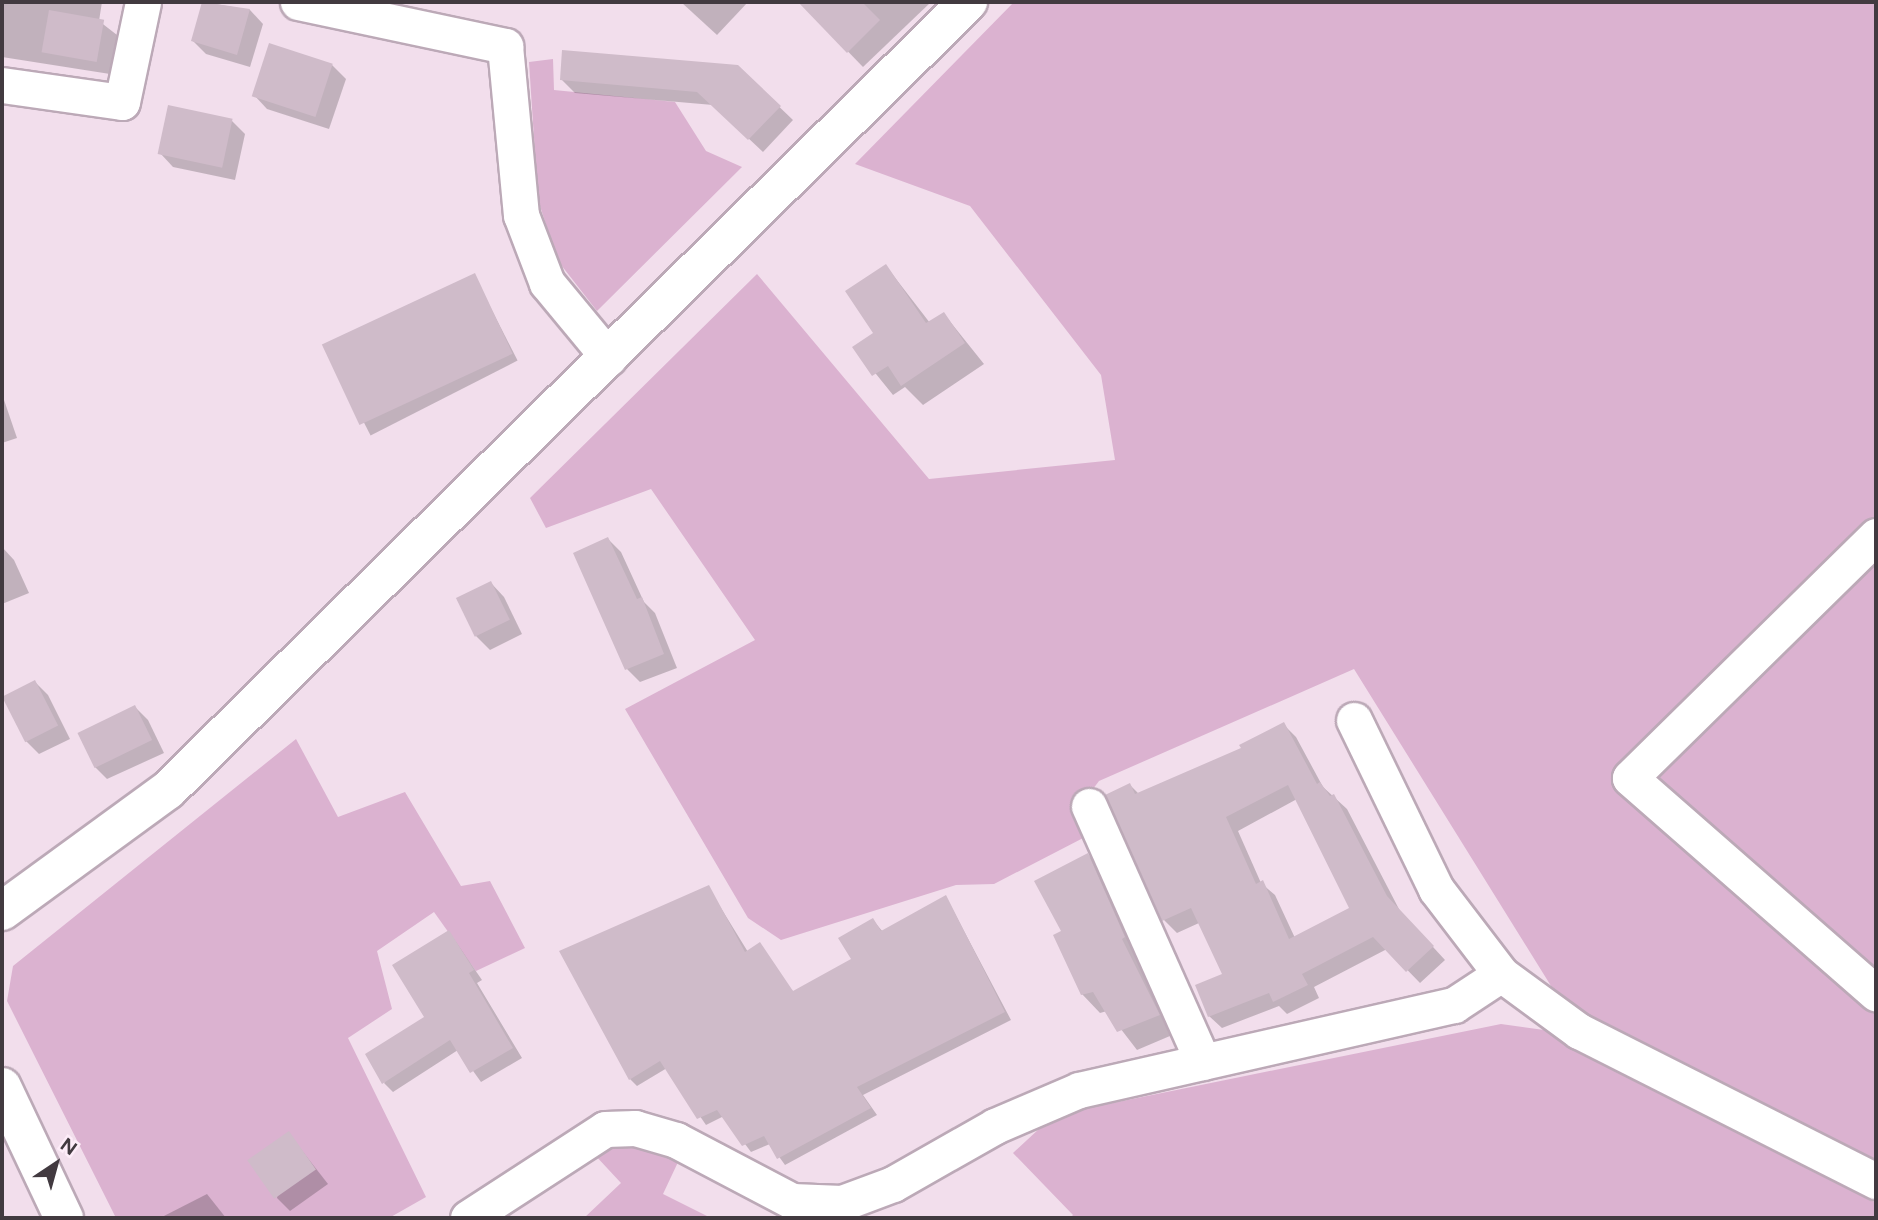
<!DOCTYPE html>
<html>
<head>
<meta charset="utf-8">
<style>
	body { margin:0 }
	#map { position:relative; width:1878px; height:1220px; overflow:hidden; background:#f2deec; font-family:Figtree,sans-serif }
	div>[style] { position:absolute }
	[style*='--x'] { left:calc(var(--x)*1px); top:calc(var(--y)*1px); width:calc(var(--w)*1px); rotate:calc(var(--a)*1deg) }
	.green>* { inset:0; background:#dbb2d0 }
	.shadow>* { inset:0; background:#0003; transform-origin:0 0 }
	.building>* { inset:0; background:#cfbbc9; transform-origin:0 0 }
	.roads { filter:drop-shadow(2px 0 #bca9b7) drop-shadow(-2px 0 #bca9b7) drop-shadow(0 2px #bca9b7) drop-shadow(0 -2px #bca9b7) }
	.street>* { height:35px; margin:-17.5px; padding:0 17.5px; transform-origin:17.5px; border-radius:17.5px; background:#fff }
	.secondary>* { height:38px; margin:-19px; padding:0 19px; transform-origin:19px; border-radius:19px; background:#fff }
	span { translate:-50% -50%; white-space:nowrap; text-align:center; line-height:1.15; -webkit-text-stroke:5px #fdecf8; paint-order:stroke }
	.frame { position:absolute; inset:0; border:4px solid #423a40; pointer-events:none }
	.north { position:absolute; left:21px; top:1129px; width:70px; height:70px; -webkit-text-stroke:5px #fdecf8; paint-order:stroke; rotate:36deg; font-size:19px; font-weight:700; line-height:28px; text-align:center; color:#423a40 }
	.north::after { content:''; display:block; margin:auto; width:24px; height:32px; background:#423a40; clip-path:polygon(50% 0,100% 100%,50% 72%,0 100%) }
</style>
</head>
<body>
<div id="map">
	<div class="green">
		<i style="clip-path:polygon(1014px 2px,1876px 2px,1876px 1181px,1579px 1031px,1354px 669px,1099px 781px,1081px 805px,1087px 836px,994px 884px,956px 885px,781px 940px,748px 918px,625px 709px,755px 640px,651px 489px,546px 528px,530px 498px,757px 274px,929px 479px,1115px 460px,1101px 375px,970px 206px,855px 164px)"></i>
		<i style="clip-path:polygon(553px 59px,554px 90px,675px 102px,706px 151px,742px 167px,597px 311px,558px 261px,538px 200px,529px 62px)"></i>
		<i style="clip-path:polygon(296px 739px,338px 817px,405px 792px,461px 886px,490px 881px,525px 948px,476px 971px,434px 912px,377px 951px,392px 1009px,348px 1038px,426px 1197px,389px 1218px,116px 1218px,7px 1001px,13px 966px)"></i>
		<i style="clip-path:polygon(1501px 1024px,1566px 1033px,1876px 1203px,1876px 1218px,1070px 1218px,1073px 1215px,1013px 1153px,1054px 1115px)"></i>
		<i style="clip-path:polygon(627px 1141px,659px 1148px,679px 1160px,663px 1194px,711px 1218px,584px 1218px,621px 1183px,594px 1154px,596px 1146px)"></i>
	</div>
	<div class="shadow">
		<i style="clip-path:polygon(2px 2px,102px 2px,99px 21px,117px 35px,110px 74px,2px 57px)"></i>
		<i style="clip-path:polygon(204px 2px,250px 10px,263px 24px,250px 67px,206px 54px,193px 41px)"></i>
		<i style="clip-path:polygon(681px 2px,748px 2px,717px 35px)"></i>
		<i style="clip-path:polygon(800px 2px,931px 2px,863px 67px)"></i>
		<i style="clip-path:polygon(332px 65px,346px 79px,329px 129px,267px 109px,254px 95px)"></i>
		<i style="clip-path:polygon(738px 67px,793px 120px,763px 152px,713px 105px,575px 93px,562px 80px)"></i>
		<i style="clip-path:polygon(231px 120px,245px 134px,235px 180px,173px 167px,160px 153px)"></i>
		<i style="clip-path:polygon(886px 266px,930px 323px,944px 314px,984px 364px,923px 405px,905px 387px,893px 395px,855px 348px,876px 334px)"></i>
		<i style="left:474px;top:275px;width:96px;height:165px;rotate:63deg"></i>
		<i style="clip-path:polygon(2px 394px,17px 438px,2px 443px)"></i>
		<i style="clip-path:polygon(608px 539px,621px 552px,644px 602px,655px 613px,677px 668px,640px 682px,627px 669px)"></i>
		<i style="clip-path:polygon(2px 547px,14px 560px,29px 593px,2px 604px)"></i>
		<i style="clip-path:polygon(491px 583px,504px 597px,522px 634px,490px 650px,476px 636px,459px 599px)"></i>
		<i style="clip-path:polygon(35px 682px,48px 695px,70px 739px,39px 754px,26px 741px)"></i>
		<i style="clip-path:polygon(135px 707px,148px 720px,164px 753px,107px 779px,94px 766px)"></i>
		<i style="clip-path:polygon(evenodd,1283px 724px,1296px 737px,1323px 787px,1347px 809px,1400px 911px,1445px 960px,1420px 983px,1387px 949px,1314px 987px,1319px 998px,1287px 1014px,1279px 1006px,1222px 1028px,1209px 1016px,1224px 975px,1199px 923px,1177px 933px,1164px 920px,1130px 785px,1139px 794px,1243px 749px,1283px 724px,1297px 799px,1352px 909px,1295px 938px,1275px 895px,1261px 883px,1238px 831px,1297px 799px)"></i>
		<i style="clip-path:polygon(1088px 855px,1106px 873px,1177px 1033px,1137px 1050px,1107px 1011px,1100px 1013px,1082px 994px,1063px 932px)"></i>
		<i style="clip-path:polygon(708px 887px,748px 952px,794px 992px,853px 960px,873px 920px,883px 932px,946px 897px,1011px 1020px,863px 1095px,877px 1115px,785px 1165px,770px 1144px,751px 1152px,724px 1116px,706px 1125px,667px 1068px,637px 1086px,630px 1079px)"></i>
		<i style="clip-path:polygon(449px 932px,482px 980px,477px 983px,522px 1058px,481px 1082px,458px 1050px,393px 1092px,384px 1083px,426px 1018px)"></i>
		<i style="clip-path:polygon(289px 1134px,328px 1184px,290px 1211px,277px 1198px)"></i>
		<i style="clip-path:polygon(207px 1194px,226px 1218px,160px 1218px)"></i>
	</div>
	<div class="building">
		<i style="clip-path:polygon(202px 2px,250px 9px,237px 55px,191px 41px)"></i>
		<i style="clip-path:polygon(798px 2px,862px 2px,880px 20px,847px 53px)"></i>
		<i style="left:49px;top:10px;width:56px;height:43px;rotate:10deg"></i>
		<i style="left:269px;top:43px;width:67px;height:56px;rotate:18deg"></i>
		<i style="clip-path:polygon(562px 50px,738px 65px,781px 106px,748px 140px,697px 92px,560px 80px)"></i>
		<i style="left:168px;top:105px;width:66px;height:50px;rotate:12deg"></i>
		<i style="clip-path:polygon(886px 264px,926px 323px,944px 312px,965px 343px,901px 386px,888px 366px,872px 376px,852px 347px,873px 333px,845px 291px)"></i>
		<i style="left:475px;top:273px;width:89px;height:169px;rotate:65deg"></i>
		<i style="clip-path:polygon(608px 537px,637px 599px,642px 597px,664px 654px,625px 670px,573px 553px)"></i>
		<i style="left:491px;top:581px;width:43px;height:39px;rotate:64deg"></i>
		<i style="left:35px;top:680px;width:51px;height:37px;rotate:63deg"></i>
		<i style="left:135px;top:705px;width:39px;height:64px;rotate:64deg"></i>
		<i style="clip-path:polygon(evenodd,1284px 722px,1317px 784px,1320px 782px,1330px 796px,1334px 794px,1387px 896px,1434px 946px,1406px 972px,1373px 937px,1302px 974px,1308px 985px,1273px 1002px,1269px 993px,1208px 1017px,1195px 985px,1222px 974px,1191px 908px,1162px 921px,1105px 795px,1130px 783px,1135px 794px,1241px 748px,1239px 745px,1284px 722px,1288px 785px,1349px 908px,1289px 939px,1263px 880px,1256px 884px,1226px 817px,1288px 785px)"></i>
		<i style="clip-path:polygon(1088px 853px,1125px 937px,1122px 939px,1160px 1015px,1117px 1032px,1093px 992px,1081px 995px,1053px 935px,1061px 931px,1034px 881px)"></i>
		<i style="clip-path:polygon(709px 885px,745px 952px,760px 942px,793px 991px,851px 959px,838px 938px,873px 918px,881px 931px,946px 895px,1005px 1012px,857px 1087px,871px 1108px,777px 1159px,764px 1136px,742px 1146px,717px 1110px,697px 1119px,660px 1061px,629px 1080px,559px 951px)"></i>
		<i style="clip-path:polygon(449px 930px,474px 970px,469px 973px,513px 1048px,470px 1073px,450px 1040px,382px 1084px,365px 1054px,424px 1017px,392px 965px)"></i>
		<i style="left:289px;top:1131px;width:47px;height:51px;rotate:55deg"></i>
	</div>
	<div class="roads">
		<div class="street">
			<i style="--x:298;--y:2;--w:212;--a:12"></i>
			<i style="--x:505;--y:46;--w:170;--a:84.6"></i>
			<i style="--x:521;--y:215;--w:73;--a:69.1"></i>
			<i style="--x:547;--y:283;--w:97;--a:50.4"></i>
			<i style="--x:2;--y:85;--w:121;--a:8.1"></i>
			<i style="--x:122;--y:102;--w:102;--a:-78.1"></i>
			<i style="--x:1876;--y:536;--w:345;--a:135.5"></i>
			<i style="--x:1630;--y:778;--w:327;--a:41.2"></i>
			<i style="--x:1354;--y:720;--w:188;--a:64.1"></i>
			<i style="--x:1436;--y:889;--w:107;--a:52.6"></i>
			<i style="--x:1501;--y:974;--w:97;--a:36.2"></i>
			<i style="--x:1579;--y:1031;--w:333;--a:26.8"></i>
			<i style="--x:1089;--y:806;--w:280;--a:66"></i>
			<i style="--x:468;--y:1218;--w:163;--a:-33"></i>
			<i style="--x:605;--y:1129;--w:30;--a:-2"></i>
			<i style="--x:635;--y:1128;--w:43;--a:16.3"></i>
			<i style="--x:676;--y:1140;--w:131;--a:27.7"></i>
			<i style="--x:792;--y:1201;--w:50;--a:2.3"></i>
			<i style="--x:842;--y:1203;--w:54;--a:-20.4"></i>
			<i style="--x:893;--y:1184;--w:117;--a:-29.6"></i>
			<i style="--x:995;--y:1126;--w:91;--a:-23.2"></i>
			<i style="--x:1079;--y:1090;--w:385;--a:-12.8"></i>
			<i style="--x:1454;--y:1005;--w:56;--a:-33.4"></i>
		</div>
		<div class="secondary">
			<i style="--x:2;--y:911;--w:205;--a:-36.1"></i>
			<i style="--x:168;--y:790;--w:1123;--a:-44.57"></i>
			<i style="--x:2;--y:1087;--w:145;--a:64.7"></i>
		</div>
	</div>
	<div class="frame"></div>
	<div class="north">N</div>
</div>
</body>
</html>
